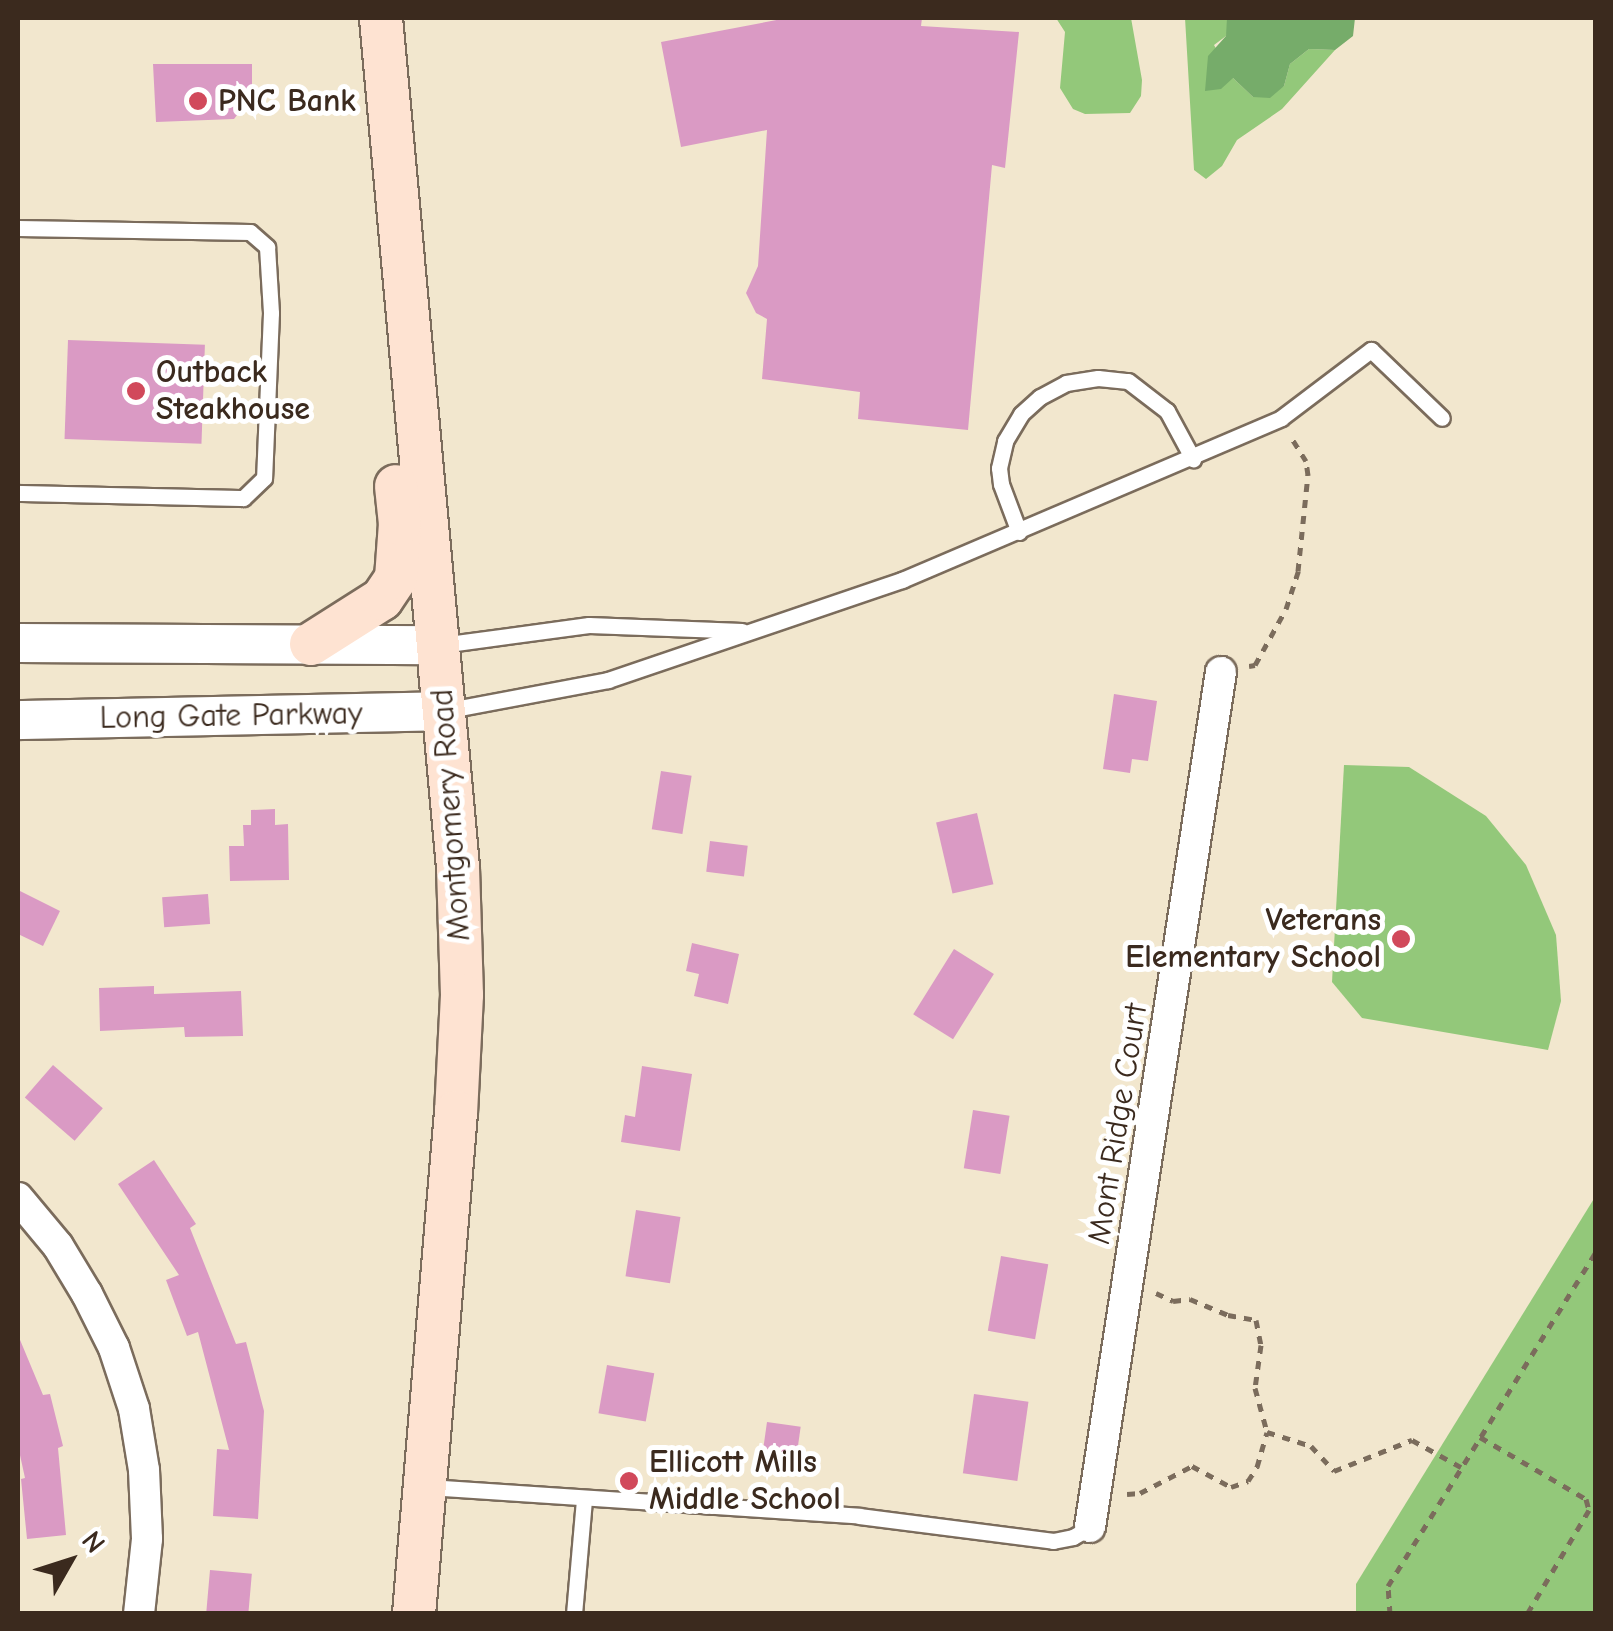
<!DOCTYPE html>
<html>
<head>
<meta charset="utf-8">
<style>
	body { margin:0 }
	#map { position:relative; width:1613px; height:1631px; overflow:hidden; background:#f2e7ce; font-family:"Comic Neue",sans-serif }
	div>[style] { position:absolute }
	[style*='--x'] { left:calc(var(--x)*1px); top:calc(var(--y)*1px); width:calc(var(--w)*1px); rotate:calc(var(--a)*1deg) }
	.green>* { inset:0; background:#93c87a }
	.forest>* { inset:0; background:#76ac6a }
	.building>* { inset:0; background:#da9ac4; transform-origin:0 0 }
	.path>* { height:5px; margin-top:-2.5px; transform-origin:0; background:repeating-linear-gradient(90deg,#7b6c5c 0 8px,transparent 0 16px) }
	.roads { filter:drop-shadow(2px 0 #7b6c5c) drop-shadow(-2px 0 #7b6c5c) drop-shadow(0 2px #7b6c5c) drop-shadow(0 -2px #7b6c5c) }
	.service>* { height:15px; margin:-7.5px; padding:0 7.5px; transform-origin:7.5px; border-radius:7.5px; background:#fff }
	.minor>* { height:30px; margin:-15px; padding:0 15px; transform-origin:15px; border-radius:15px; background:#fff }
	.tertiary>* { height:38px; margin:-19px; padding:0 19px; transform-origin:19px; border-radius:19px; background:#fff }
	.secondary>* { height:42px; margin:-21px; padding:0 21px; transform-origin:21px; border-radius:21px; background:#fee3d2 }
	.dots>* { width:28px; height:28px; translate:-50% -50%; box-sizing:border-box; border:5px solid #fff; border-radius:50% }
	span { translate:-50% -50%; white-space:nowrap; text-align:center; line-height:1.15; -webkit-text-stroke:10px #fff; paint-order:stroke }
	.poi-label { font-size:32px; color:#3b2a1e; font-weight:700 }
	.left { translate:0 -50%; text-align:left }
	.right { translate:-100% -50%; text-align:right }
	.street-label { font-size:32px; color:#3b2a1e }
	.frame { position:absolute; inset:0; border:20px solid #3b2a1e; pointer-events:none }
	.north { position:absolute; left:20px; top:1511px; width:100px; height:100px; -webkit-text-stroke:8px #fff; paint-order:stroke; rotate:51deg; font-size:28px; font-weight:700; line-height:40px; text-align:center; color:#3b2a1e }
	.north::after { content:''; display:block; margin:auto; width:35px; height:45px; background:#3b2a1e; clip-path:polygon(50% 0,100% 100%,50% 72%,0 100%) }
</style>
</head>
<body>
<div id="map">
	<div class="green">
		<i style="clip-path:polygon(1056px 18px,1131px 18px,1142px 80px,1141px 96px,1130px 113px,1085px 114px,1073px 109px,1060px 88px,1065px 32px)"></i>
		<i style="clip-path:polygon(1185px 18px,1227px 18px,1231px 22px,1226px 36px,1214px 45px,1233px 78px,1253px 97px,1284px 86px,1290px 64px,1309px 49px,1335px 50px,1282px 109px,1237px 140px,1222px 166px,1206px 179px,1194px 170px)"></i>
		<i style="clip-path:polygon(1344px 765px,1409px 767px,1486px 816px,1526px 865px,1556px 935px,1561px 1001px,1548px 1050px,1362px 1018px,1332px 982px)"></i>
		<i style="clip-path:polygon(1595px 1197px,1595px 1613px,1356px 1613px,1356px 1584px)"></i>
	</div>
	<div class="forest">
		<i style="clip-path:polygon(1227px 18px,1355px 18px,1353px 36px,1335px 50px,1309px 49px,1290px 64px,1284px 86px,1270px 98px,1253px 97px,1233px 78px,1221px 89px,1205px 91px,1208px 56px,1226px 36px)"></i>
	</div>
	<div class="building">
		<i style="clip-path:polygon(787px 18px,922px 18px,921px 26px,1019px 32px,1005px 168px,992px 165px,968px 430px,858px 419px,860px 392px,762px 379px,767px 319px,756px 313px,746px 293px,758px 266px,767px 130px,681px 147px,661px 42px)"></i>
		<i style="clip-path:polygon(153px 64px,252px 64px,252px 91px,241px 92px,241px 110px,234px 119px,156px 122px)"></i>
		<i style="left:68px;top:340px;width:137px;height:99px;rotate:2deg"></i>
		<i style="clip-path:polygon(1114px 694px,1157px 701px,1148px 761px,1132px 759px,1130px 773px,1103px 769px)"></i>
		<i style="left:661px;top:771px;width:31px;height:59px;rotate:9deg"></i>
		<i style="clip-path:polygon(275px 809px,275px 825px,288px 824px,289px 880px,230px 881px,229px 846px,244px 846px,243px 825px,251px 825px,251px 810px)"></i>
		<i style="left:977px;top:813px;width:73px;height:42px;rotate:77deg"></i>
		<i style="left:710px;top:841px;width:38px;height:31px;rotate:7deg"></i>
		<i style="clip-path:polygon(18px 890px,60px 911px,43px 946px,18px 934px)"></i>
		<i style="left:208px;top:894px;width:30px;height:46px;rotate:86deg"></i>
		<i style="clip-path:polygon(692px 943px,739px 954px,728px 1004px,694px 996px,699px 974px,686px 971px)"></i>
		<i style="left:954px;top:949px;width:47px;height:77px;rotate:32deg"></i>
		<i style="clip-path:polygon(154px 986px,154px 994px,241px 991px,243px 1036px,185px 1037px,184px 1027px,100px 1031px,99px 988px)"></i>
		<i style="left:53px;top:1065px;width:66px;height:43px;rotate:41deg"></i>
		<i style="clip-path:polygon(642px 1066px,692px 1074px,680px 1151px,621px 1142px,625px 1115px,635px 1117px)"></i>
		<i style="left:973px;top:1110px;width:37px;height:59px;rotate:9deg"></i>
		<i style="clip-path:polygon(154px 1160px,196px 1224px,190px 1228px,236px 1344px,246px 1342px,264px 1411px,258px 1519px,213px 1516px,217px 1449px,229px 1450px,198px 1332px,187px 1336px,166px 1280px,179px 1275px,118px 1184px)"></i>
		<i style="left:636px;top:1210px;width:45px;height:67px;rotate:9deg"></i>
		<i style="left:1001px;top:1256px;width:48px;height:76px;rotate:10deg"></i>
		<i style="clip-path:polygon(18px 1335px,43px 1395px,50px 1394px,63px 1446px,58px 1448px,66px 1535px,27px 1539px,21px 1479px,25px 1478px,18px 1446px)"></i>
		<i style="left:607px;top:1365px;width:48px;height:49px;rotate:10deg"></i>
		<i style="left:974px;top:1394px;width:55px;height:80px;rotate:8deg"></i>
		<i style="left:767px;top:1422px;width:34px;height:31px;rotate:8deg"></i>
		<i style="left:210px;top:1570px;width:42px;height:44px;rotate:5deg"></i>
	</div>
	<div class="path">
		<i style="--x:1249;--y:666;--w:6;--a:-9"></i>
		<i style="--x:1255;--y:665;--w:64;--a:-61"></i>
		<i style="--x:1286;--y:609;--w:40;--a:-72"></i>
		<i style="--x:1298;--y:571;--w:97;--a:-84.1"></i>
		<i style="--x:1308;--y:475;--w:14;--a:-98"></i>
		<i style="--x:1306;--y:461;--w:25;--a:-122"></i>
		<i style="--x:1156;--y:1293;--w:19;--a:25"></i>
		<i style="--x:1173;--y:1301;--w:17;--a:-7"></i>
		<i style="--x:1190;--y:1299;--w:41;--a:22.8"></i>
		<i style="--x:1228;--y:1315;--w:28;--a:10"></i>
		<i style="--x:1256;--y:1320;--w:25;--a:79"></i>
		<i style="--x:1261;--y:1345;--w:43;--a:97.9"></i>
		<i style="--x:1255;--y:1388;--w:46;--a:74.7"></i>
		<i style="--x:1267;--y:1432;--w:46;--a:17.7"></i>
		<i style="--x:1311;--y:1446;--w:34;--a:47"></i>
		<i style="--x:1334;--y:1471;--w:84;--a:-21.7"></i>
		<i style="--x:1412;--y:1440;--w:56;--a:28.9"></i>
		<i style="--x:1480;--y:1437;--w:123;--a:30.3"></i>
		<i style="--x:1586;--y:1499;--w:11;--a:75"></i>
		<i style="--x:1589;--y:1510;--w:121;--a:120.8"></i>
		<i style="--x:1127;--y:1494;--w:13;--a:-4"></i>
		<i style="--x:1140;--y:1493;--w:59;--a:-27.4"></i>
		<i style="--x:1192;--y:1466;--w:44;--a:28.3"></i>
		<i style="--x:1231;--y:1487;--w:18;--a:-19"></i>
		<i style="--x:1248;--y:1481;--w:17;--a:-57"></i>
		<i style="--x:1257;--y:1467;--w:36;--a:-74"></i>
		<i style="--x:1390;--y:1614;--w:28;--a:-94"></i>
		<i style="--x:1388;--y:1586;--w:393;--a:-58.1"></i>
	</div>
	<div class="roads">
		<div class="service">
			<i style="--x:18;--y:228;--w:232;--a:1"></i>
			<i style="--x:250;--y:232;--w:23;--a:41"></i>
			<i style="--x:267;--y:247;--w:66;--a:86.5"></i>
			<i style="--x:271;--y:313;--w:165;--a:92.4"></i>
			<i style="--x:264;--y:478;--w:29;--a:136"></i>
			<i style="--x:243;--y:498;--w:225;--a:-178.7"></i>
			<i style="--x:1019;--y:532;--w:51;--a:-110.6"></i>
			<i style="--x:1001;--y:484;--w:16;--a:-97"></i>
			<i style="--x:999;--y:468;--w:28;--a:-77"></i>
			<i style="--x:1005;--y:441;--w:31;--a:-59"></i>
			<i style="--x:1021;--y:414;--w:25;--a:-42"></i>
			<i style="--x:1040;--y:397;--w:30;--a:-28"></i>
			<i style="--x:1066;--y:383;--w:32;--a:-9"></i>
			<i style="--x:1098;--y:378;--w:30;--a:6"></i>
			<i style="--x:1128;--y:381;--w:49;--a:37.6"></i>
			<i style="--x:1167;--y:411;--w:55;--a:61.6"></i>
			<i style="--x:441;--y:645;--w:149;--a:-7.7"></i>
			<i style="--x:589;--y:625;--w:153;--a:2.2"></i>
			<i style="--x:449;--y:710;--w:162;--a:-10.7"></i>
			<i style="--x:608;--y:680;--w:311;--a:-18.8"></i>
			<i style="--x:902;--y:580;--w:412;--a:-23.1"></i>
			<i style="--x:1281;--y:418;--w:113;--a:-37.1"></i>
			<i style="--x:1371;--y:350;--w:98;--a:43.8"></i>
			<i style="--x:428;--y:1487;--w:432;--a:3.8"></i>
			<i style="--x:859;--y:1516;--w:196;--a:7.3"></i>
			<i style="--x:1053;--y:1541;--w:20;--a:-11"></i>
			<i style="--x:1073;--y:1537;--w:20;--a:-30"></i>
			<i style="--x:574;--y:1614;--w:115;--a:-85"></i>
		</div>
		<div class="minor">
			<i style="--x:18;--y:1198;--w:62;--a:50.2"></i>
			<i style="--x:58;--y:1246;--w:56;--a:58.9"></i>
			<i style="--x:87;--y:1294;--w:60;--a:63.4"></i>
			<i style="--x:114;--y:1348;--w:64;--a:71.8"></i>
			<i style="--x:134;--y:1409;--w:62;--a:80.7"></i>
			<i style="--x:144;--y:1470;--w:69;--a:87.5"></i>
			<i style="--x:147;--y:1539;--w:75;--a:96.1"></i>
			<i style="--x:1090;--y:1527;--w:865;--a:-81.29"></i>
		</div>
		<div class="tertiary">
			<i style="--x:18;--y:643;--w:420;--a:0.3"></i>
			<i style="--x:18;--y:720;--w:427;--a:-1.2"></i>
		</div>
		<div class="secondary">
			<i style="--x:381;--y:18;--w:853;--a:84.82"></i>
			<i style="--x:458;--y:868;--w:127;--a:88.2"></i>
			<i style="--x:462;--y:995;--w:117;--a:92.9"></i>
			<i style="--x:456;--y:1112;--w:504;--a:94.78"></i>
			<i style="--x:311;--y:644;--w:84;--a:-32.4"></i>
			<i style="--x:382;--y:599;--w:25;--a:-56"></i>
			<i style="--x:396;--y:578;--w:54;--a:-85.8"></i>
			<i style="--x:400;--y:524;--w:38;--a:-96"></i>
		</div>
	</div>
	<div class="dots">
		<i style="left:198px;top:101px;background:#d1495b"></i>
		<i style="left:136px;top:391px;background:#d1495b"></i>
		<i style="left:1401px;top:939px;background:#d1495b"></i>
		<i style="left:629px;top:1481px;background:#d1495b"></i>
	</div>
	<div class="poi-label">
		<span class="left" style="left:218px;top:101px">PNC Bank</span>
		<span class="left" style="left:156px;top:391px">Outback<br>Steakhouse</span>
		<span class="right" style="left:1381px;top:939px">Veterans<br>Elementary School</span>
		<span class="left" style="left:649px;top:1481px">Ellicott Mills<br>Middle School</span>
	</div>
	<div class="street-label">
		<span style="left:231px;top:716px;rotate:-1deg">Long Gate Parkway</span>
		<span style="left:451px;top:815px;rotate:-94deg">Montgomery Road</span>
		<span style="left:1118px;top:1124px;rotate:-81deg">Mont Ridge Court</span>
	</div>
	<div class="frame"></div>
	<div class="north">N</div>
</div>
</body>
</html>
